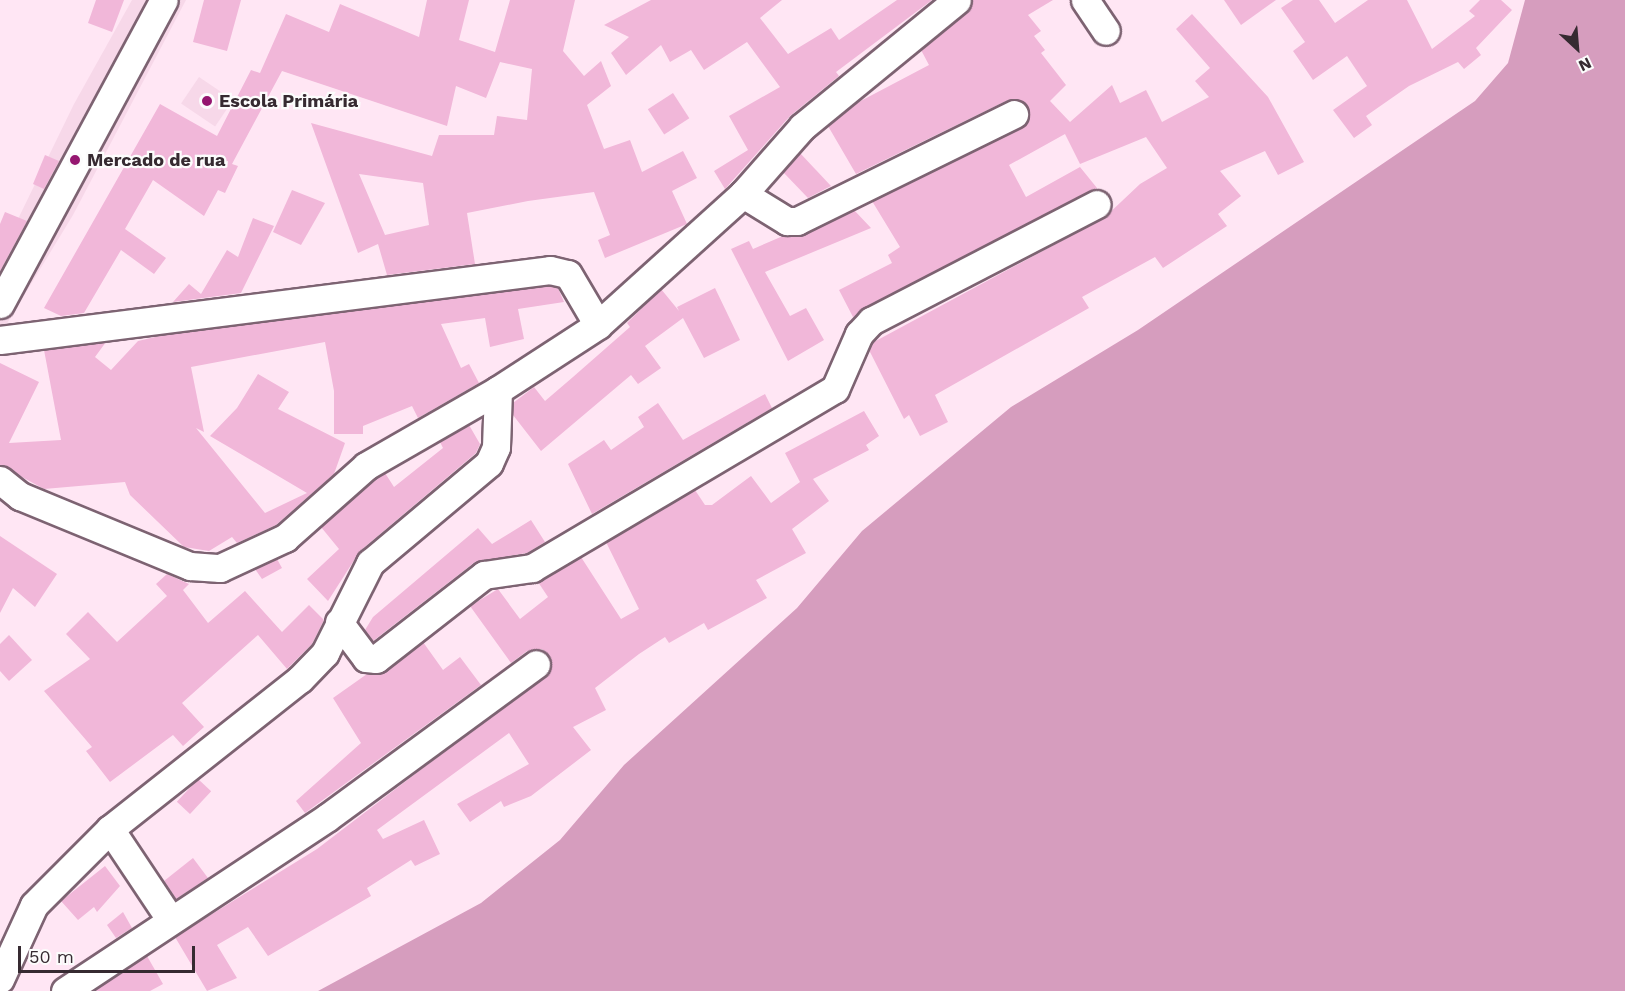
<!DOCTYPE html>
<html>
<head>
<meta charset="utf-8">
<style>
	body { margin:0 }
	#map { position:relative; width:1625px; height:991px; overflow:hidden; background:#ffe6f4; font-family:"Work Sans",sans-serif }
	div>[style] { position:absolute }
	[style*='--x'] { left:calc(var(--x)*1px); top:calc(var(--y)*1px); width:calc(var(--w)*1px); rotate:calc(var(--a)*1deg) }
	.built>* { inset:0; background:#f7d8e9; transform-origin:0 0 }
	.water>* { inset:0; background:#d69dbe }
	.building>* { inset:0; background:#f1b7d9; transform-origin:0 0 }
	.roads { filter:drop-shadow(2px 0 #7d6372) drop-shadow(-2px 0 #7d6372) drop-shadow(0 2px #7d6372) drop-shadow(0 -2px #7d6372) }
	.minor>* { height:27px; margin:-13.5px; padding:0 13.5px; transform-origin:13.5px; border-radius:13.5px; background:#fff }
	.dots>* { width:16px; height:16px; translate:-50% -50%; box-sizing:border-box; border:3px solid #fcfcfc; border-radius:50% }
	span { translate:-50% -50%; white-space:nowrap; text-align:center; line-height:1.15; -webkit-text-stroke:4.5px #fcfcfc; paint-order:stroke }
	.poi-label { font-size:18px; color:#362a31; font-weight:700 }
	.left { translate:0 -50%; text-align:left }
	.north { position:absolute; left:1547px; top:18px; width:60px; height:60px; -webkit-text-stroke:4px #fcfcfc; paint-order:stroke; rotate:154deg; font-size:16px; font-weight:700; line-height:24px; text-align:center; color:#362a31 }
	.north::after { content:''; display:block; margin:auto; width:21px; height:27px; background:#362a31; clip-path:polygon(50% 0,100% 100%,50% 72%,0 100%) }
	.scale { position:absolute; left:18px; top:946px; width:177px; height:27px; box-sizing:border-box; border:3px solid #362a31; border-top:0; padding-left:8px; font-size:18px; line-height:21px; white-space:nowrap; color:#362a31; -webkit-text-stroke:4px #fcfcfc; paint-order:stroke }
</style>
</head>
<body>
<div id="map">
	<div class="built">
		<i style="clip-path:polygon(132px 0,186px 0,73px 215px,0 335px,0 256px,74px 104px)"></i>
		<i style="left:199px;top:77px;width:41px;height:32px;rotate:34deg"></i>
	</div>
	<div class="water">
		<i style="clip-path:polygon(1525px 0,1625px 0,1625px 991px,318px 991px,481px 903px,560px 840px,624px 765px,797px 608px,862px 531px,1011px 407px,1138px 330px,1475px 101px,1508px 63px)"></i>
	</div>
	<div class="building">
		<i style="clip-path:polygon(96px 0,124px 0,112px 32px,88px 23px)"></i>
		<i style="clip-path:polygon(204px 0,241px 0,227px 51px,193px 42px)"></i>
		<i style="clip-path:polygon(evenodd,427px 0,469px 0,459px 40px,495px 52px,510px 0,575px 0,563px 51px,584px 76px,601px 61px,611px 86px,587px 105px,604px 149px,630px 140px,642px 172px,683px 151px,697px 178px,672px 191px,687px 224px,605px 258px,598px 240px,610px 235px,594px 192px,528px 201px,467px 213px,475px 264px,387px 275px,378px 244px,358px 253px,311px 123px,432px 156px,439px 135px,494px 135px,497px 116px,527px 120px,532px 69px,500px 62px,486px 98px,456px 86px,447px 126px,282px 71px,232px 164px,238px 166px,225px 193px,218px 190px,204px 216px,153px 180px,125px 229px,166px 258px,154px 274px,121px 250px,84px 313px,61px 316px,44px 308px,160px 104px,217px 136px,251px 70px,260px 73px,286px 14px,329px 32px,340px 4px,419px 37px,427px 0,359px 174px,423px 183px,429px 225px,385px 235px,359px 174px)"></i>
		<i style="clip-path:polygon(651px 0,782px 0,760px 18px,788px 54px,831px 28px,839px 40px,897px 0,932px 0,836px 72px,839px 76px,790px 116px,725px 189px,714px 171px,748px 150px,729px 116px,780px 87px,747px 42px,704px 70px,691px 50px,670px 62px,661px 45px,626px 75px,611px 53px,629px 37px,604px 25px)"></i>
		<i style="clip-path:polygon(972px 0,1053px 0,1028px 15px,1041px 31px,1034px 36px,1045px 50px,1041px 53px,1066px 85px,1050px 101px,1070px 122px,1112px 85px,1120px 103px,1146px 90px,1162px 122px,1209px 97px,1195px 81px,1210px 68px,1176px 29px,1192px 14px,1268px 97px,1304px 162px,1278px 175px,1265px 151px,1220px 171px,1241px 196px,1218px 214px,1227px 226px,1163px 268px,1155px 257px,1082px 297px,1089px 308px,935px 395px,948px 422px,920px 436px,909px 415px,904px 419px,869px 350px,872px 343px,1104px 218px,1140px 184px,1167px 168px,1146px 137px,1080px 164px,1065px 134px,1009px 165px,1026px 197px,1080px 167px,1097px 188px,853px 317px,839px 290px,892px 263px,888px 255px,900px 247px,872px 201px,1027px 122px,1028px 107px,1008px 100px,856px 174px,828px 126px,855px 104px,929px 65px,921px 50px,967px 12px)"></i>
		<i style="clip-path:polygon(1224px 0,1276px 0,1241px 25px)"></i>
		<i style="clip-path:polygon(1293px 0,1319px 0,1335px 23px,1368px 0,1407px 0,1432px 49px,1475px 16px,1469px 11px,1480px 0,1501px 0,1512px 10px,1476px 48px,1481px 55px,1464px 69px,1458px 62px,1409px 86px,1366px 116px,1372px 125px,1354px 138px,1333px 110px,1367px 86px,1347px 56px,1313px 80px,1293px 51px,1305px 42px,1281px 8px)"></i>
		<i style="left:673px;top:93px;width:30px;height:30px;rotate:57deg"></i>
		<i style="clip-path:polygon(800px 153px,831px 186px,808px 198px,783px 172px)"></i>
		<i style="clip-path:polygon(45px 155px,59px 161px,44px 189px,33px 184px)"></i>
		<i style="clip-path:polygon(292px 190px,325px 203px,301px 245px,273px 232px)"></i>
		<i style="clip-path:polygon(854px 210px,871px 228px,765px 272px,790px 316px,806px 308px,824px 340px,788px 361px,731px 249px,749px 241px,753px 249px,783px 236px,803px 235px)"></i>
		<i style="clip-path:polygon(5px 212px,27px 221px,0 271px,0 224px)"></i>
		<i style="clip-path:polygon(253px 218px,274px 226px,241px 293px,173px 302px,189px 284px,201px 294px,227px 250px,238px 257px)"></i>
		<i style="clip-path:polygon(549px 286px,558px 288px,564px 302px,518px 309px,524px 339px,490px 347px,485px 318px,441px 324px,461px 368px,469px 364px,479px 383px,418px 418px,412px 406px,363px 426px,363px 434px,334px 434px,334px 391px,325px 342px,191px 367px,204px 432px,196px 428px,265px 513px,307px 493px,210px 436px,237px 408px,258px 374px,289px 392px,278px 409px,345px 443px,334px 474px,276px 525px,237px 543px,232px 537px,209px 551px,184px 547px,130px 495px,125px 482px,44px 489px,0 465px,0 363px,39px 382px,9px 443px,61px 440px,44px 350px,106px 342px,95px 357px,111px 370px,138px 341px,168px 334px)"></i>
		<i style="clip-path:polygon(715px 288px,740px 340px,704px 358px,683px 318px,645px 346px,661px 368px,638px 384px,631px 375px,541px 451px,513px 415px,513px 403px,534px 387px,545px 401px,573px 377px,630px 327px,627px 323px,661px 289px,679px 311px,677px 307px)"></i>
		<i style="clip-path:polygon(765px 394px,772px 408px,592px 514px,568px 464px,604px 440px,611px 450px,644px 427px,638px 417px,658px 403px,683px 440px)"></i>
		<i style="clip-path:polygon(864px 411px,879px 436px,866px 445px,869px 450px,813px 479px,829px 501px,792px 529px,806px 553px,756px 580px,767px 598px,708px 630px,704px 623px,669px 643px,665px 637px,639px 654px,595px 688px,606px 710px,573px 727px,591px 750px,531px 796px,504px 807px,501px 801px,470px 822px,457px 804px,529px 764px,509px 733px,377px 830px,383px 839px,424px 820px,440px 854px,415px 866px,411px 860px,367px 888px,371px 896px,268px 956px,248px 927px,217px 945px,237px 978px,207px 991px,175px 937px,317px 849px,550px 671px,552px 662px,542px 649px,527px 651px,511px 663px,470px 606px,498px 589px,520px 619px,548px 597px,538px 582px,581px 557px,621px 619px,639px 609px,606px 542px,695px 490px,705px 505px,712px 505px,751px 476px,771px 503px,800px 482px,785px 453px)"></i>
		<i style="clip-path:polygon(469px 425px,480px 444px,476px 453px,360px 551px,328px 601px,307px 579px,339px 549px,321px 527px,375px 479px,385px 473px,394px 487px,443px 448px,440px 442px)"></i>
		<i style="clip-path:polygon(531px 520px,545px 542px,527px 553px,475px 562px,373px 641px,365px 630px,373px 617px,478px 528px,492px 544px)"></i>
		<i style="clip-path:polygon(0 536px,57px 574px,35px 607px,13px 588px,0 613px)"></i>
		<i style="clip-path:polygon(277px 559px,282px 568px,262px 579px,255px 569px)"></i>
		<i style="clip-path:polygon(167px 574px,189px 584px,183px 590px,208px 623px,245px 591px,282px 632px,309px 605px,324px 620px,312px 644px,287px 669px,258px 635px,182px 703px,204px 727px,183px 746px,173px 735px,110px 782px,86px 751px,92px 747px,44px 691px,90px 659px,66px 634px,88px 612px,117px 642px,167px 596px,156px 584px)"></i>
		<i style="clip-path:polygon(9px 635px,32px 660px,9px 681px,0 671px,0 644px)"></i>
		<i style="clip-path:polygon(423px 642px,443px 670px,460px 657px,481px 685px,305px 813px,296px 801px,361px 743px,333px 698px,367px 674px,386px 671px)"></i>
		<i style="left:198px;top:779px;width:18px;height:31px;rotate:43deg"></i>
		<i style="clip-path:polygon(193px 858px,208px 878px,176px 899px,164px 881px)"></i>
		<i style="clip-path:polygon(105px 866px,120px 886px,97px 912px,94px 907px,78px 920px,61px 901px)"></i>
		<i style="clip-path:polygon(123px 912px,132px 928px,116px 938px,107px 925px)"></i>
		<i style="clip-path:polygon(147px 956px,163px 984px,150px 991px,94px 991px)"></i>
	</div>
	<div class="roads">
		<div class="minor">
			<i style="--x:1085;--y:0;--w:37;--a:56"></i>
			<i style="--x:743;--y:194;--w:52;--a:31.5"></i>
			<i style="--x:787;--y:221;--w:10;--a:0"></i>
			<i style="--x:797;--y:221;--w:242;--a:-26.2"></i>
			<i style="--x:0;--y:304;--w:345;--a:-61.7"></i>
			<i style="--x:0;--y:340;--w:554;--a:-7.25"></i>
			<i style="--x:550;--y:270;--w:18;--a:13"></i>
			<i style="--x:568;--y:274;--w:59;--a:59.5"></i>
			<i style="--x:598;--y:325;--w:195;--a:-42.1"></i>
			<i style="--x:743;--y:194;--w:89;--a:-48.6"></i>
			<i style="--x:802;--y:127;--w:200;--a:-39.3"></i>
			<i style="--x:0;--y:480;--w:26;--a:39"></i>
			<i style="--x:20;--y:496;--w:184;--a:22.4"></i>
			<i style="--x:190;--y:566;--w:30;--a:4"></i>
			<i style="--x:220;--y:568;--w:72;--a:-24.8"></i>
			<i style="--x:285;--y:538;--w:108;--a:-41.6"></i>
			<i style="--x:366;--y:466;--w:152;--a:-29.9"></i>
			<i style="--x:339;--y:622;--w:45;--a:53.1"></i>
			<i style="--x:366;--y:658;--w:10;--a:6"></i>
			<i style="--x:376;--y:659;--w:137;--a:-37.9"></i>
			<i style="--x:484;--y:575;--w:49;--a:-8.3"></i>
			<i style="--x:532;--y:568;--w:352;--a:-30.6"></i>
			<i style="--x:835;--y:389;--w:60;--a:-66.4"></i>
			<i style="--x:859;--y:334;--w:18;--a:-47"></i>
			<i style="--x:871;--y:321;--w:254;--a:-27.4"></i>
			<i style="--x:110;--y:829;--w:108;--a:56.3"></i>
			<i style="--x:0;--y:979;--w:81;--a:-65.3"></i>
			<i style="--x:34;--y:905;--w:107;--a:-45"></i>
			<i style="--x:110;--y:829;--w:242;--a:-38.3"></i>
			<i style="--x:300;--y:679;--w:36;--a:-46"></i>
			<i style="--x:325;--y:653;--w:101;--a:-63.4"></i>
			<i style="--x:370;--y:563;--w:155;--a:-40"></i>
			<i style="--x:489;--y:463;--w:17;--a:-66"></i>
			<i style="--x:496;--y:447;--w:57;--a:-88"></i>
			<i style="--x:498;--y:390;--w:119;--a:-33"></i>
			<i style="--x:65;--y:991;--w:315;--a:-33.5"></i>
			<i style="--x:328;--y:817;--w:258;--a:-36.3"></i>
		</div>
	</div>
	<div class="dots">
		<i style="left:207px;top:101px;background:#951670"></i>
		<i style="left:75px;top:160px;background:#951670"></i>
	</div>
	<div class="poi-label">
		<span class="left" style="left:219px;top:101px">Escola Primária</span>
		<span class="left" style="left:87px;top:160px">Mercado de rua</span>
	</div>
	<div class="north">N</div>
	<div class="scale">50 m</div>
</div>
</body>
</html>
